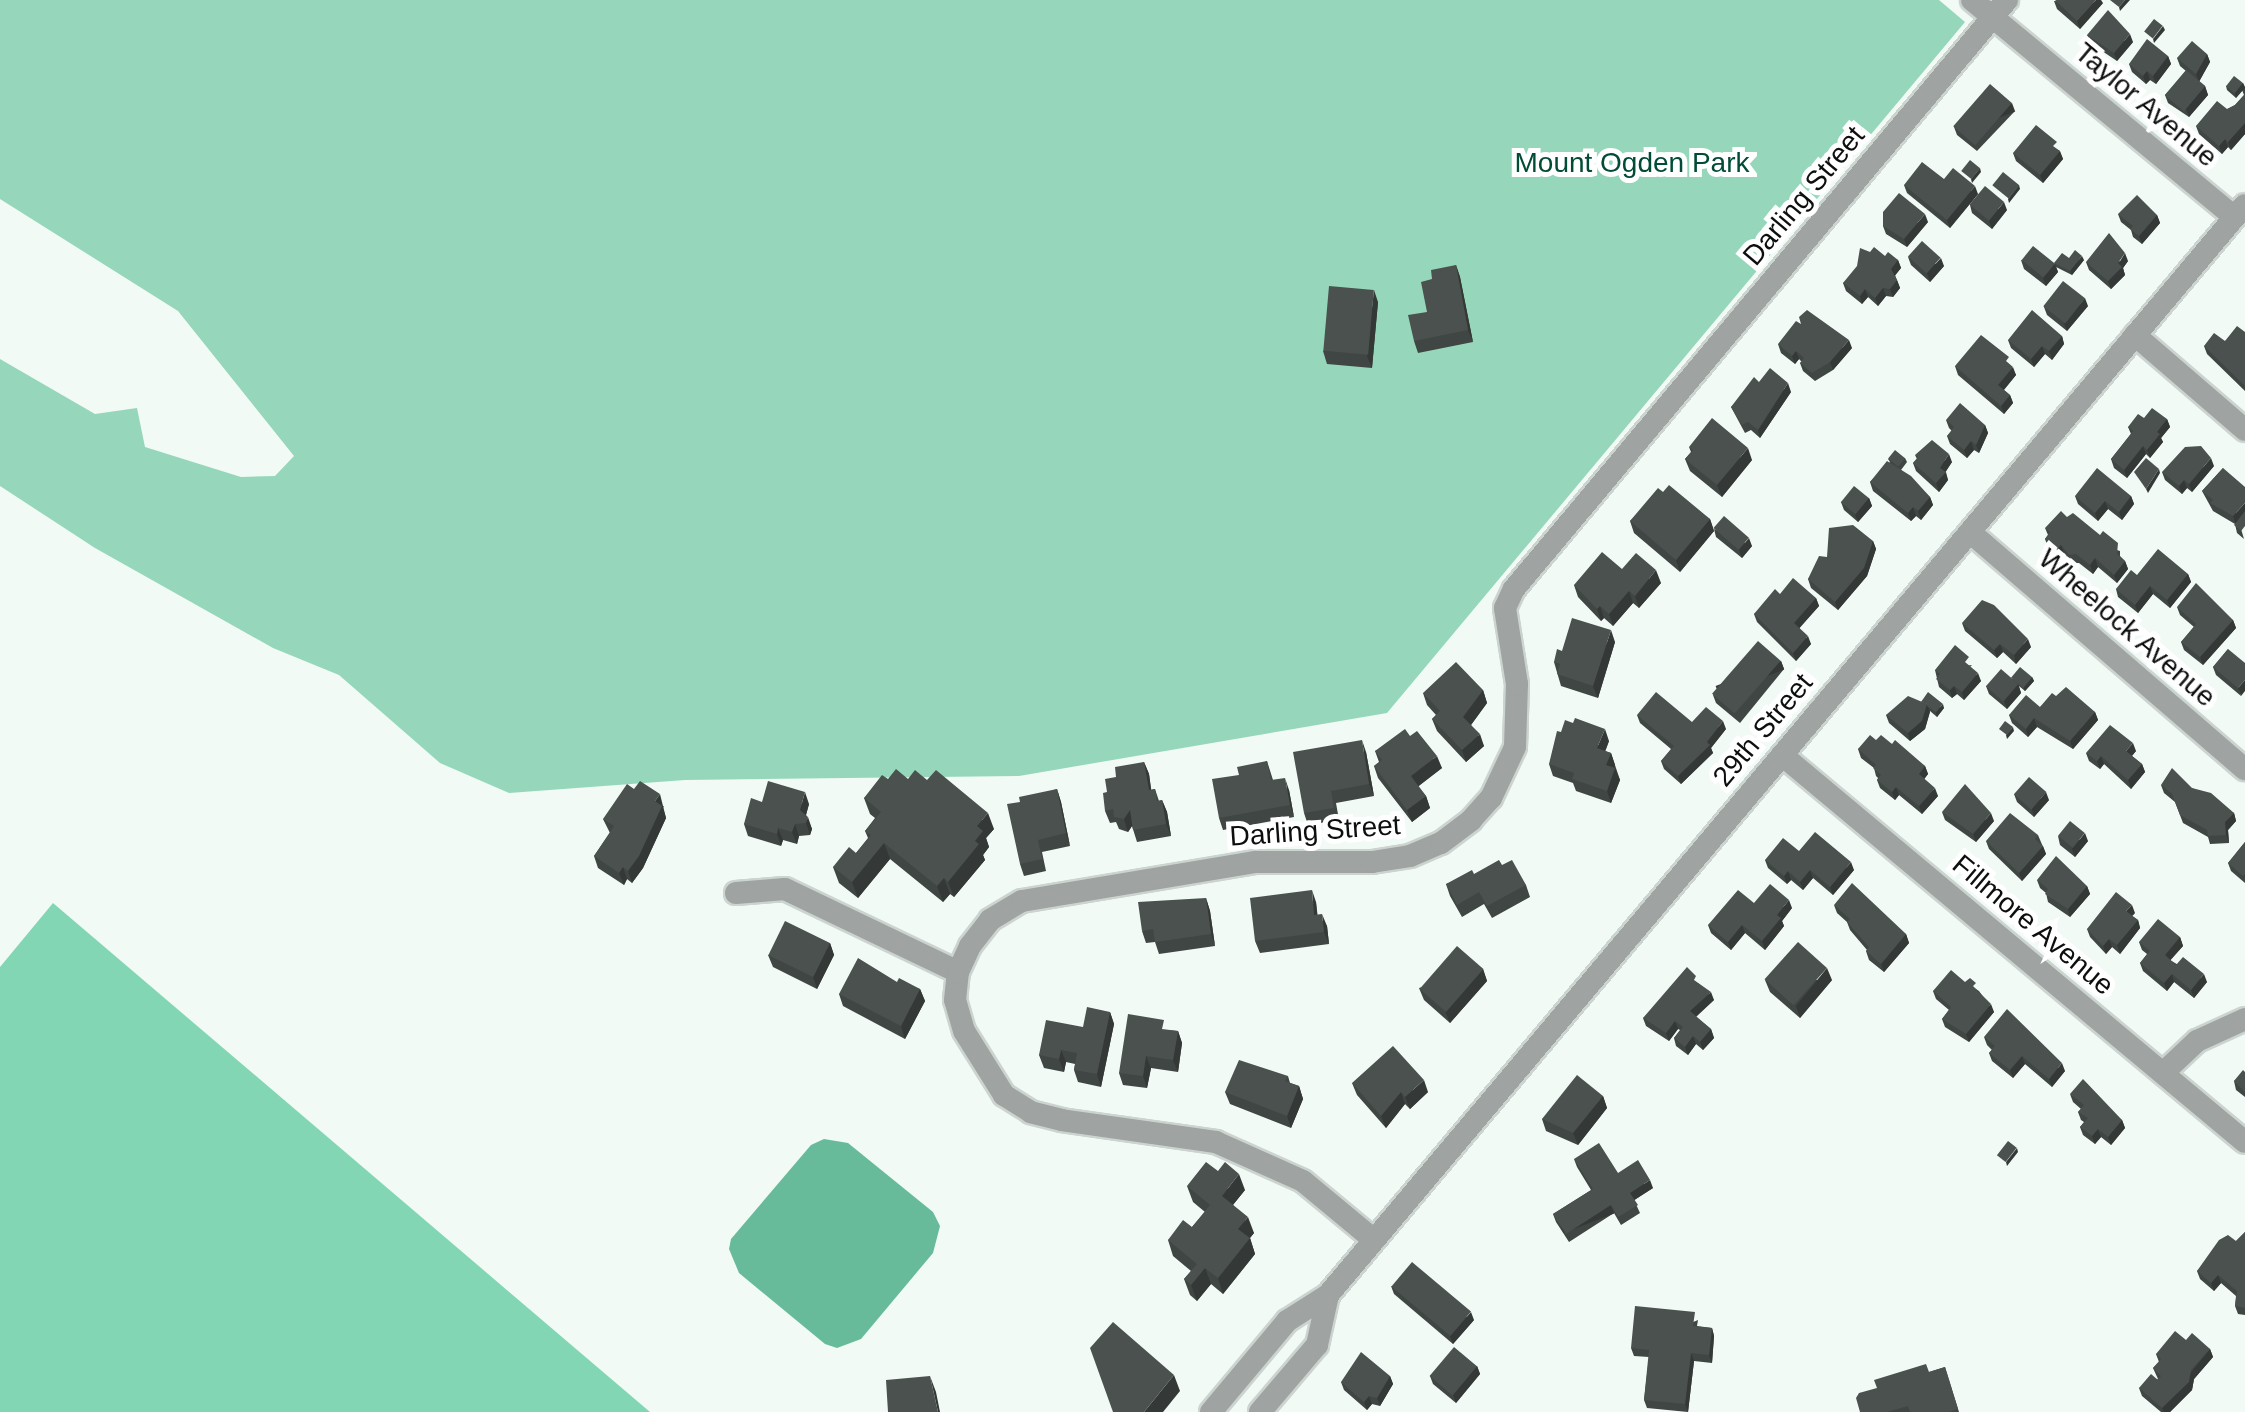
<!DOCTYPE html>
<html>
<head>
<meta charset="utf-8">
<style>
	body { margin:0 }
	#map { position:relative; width:2245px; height:1412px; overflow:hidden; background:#f1faf5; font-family:Helvetica,sans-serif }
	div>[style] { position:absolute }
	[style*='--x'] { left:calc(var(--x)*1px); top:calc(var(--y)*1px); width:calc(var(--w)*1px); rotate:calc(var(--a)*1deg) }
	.green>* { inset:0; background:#96d7bb }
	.forest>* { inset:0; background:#82d6b4 }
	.water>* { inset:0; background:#67bb9a }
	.roads { filter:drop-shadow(2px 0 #ccd4d0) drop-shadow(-2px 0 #ccd4d0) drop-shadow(0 2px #ccd4d0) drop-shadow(0 -2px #ccd4d0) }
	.minor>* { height:22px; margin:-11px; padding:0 11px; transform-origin:11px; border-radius:11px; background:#9fa3a1 }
	.wall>* { inset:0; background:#404643 }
	.shaded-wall>* { inset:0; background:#343937; transform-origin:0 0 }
	.building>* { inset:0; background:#4a514e; transform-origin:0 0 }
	span { translate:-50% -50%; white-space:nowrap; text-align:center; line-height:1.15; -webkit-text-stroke:10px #fff; paint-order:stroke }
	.street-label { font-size:28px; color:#0c0f0d }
	.park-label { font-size:28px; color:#024c37 }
</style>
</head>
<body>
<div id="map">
	<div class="green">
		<i style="clip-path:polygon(0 0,1939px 0,1965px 22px,1387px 713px,1019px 776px,685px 780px,509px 793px,440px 763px,339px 675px,273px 648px,95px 548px,0 486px,0 359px,95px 414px,137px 408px,145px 447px,241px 477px,275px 476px,294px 456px,178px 311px,0 199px)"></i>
	</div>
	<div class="forest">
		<i style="clip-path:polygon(53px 903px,650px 1412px,0 1412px,0 967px)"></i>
	</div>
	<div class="water">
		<i style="clip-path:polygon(824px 1139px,848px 1143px,933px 1212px,940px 1226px,933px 1253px,861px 1339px,837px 1348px,825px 1344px,739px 1273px,729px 1249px,731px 1239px,811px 1145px)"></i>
	</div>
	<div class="roads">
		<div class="minor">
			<i style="--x:1972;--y:0;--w:340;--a:39.6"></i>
			<i style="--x:2135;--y:335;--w:145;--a:40.8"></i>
			<i style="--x:1970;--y:532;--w:363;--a:40.8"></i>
			<i style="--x:1782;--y:755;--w:603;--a:39.89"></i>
			<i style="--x:736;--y:893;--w:49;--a:-4.7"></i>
			<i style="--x:785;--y:889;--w:192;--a:25.6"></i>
			<i style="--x:2163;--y:1073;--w:47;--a:-43.3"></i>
			<i style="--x:2197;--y:1041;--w:53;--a:-24.6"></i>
			<i style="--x:1374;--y:1240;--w:92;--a:-140.3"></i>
			<i style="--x:1303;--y:1181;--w:95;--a:-155.9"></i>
			<i style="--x:1216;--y:1142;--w:156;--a:-171.9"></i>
			<i style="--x:1062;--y:1120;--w:32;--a:-166"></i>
			<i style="--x:1031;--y:1112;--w:32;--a:-148"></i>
			<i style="--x:1004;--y:1095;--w:75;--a:-122"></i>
			<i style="--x:964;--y:1031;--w:32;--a:-106"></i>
			<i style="--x:955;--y:1000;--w:28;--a:-84"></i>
			<i style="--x:958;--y:972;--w:29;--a:-65"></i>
			<i style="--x:970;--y:946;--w:33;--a:-52"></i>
			<i style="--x:990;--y:920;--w:37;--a:-31"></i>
			<i style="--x:1022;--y:901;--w:237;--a:-9.5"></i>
			<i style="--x:1256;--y:862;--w:116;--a:0"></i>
			<i style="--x:1372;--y:862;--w:38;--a:-9"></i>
			<i style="--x:1410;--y:856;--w:34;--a:-23"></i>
			<i style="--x:1441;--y:843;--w:38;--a:-37"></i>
			<i style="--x:1471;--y:820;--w:30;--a:-48"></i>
			<i style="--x:1491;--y:798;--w:56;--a:-64.8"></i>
			<i style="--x:1515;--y:747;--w:63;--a:-88.2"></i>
			<i style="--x:1517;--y:684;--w:77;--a:-99"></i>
			<i style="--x:1505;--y:608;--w:21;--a:-65"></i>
			<i style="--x:1514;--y:589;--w:768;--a:-50.07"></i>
			<i style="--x:1211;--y:1412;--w:119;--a:-50.1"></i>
			<i style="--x:1287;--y:1321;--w:49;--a:-32.4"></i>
			<i style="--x:1328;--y:1295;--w:1424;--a:-49.93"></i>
			<i style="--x:1260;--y:1412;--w:88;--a:-49.6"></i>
			<i style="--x:1317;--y:1345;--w:51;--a:-77.6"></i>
		</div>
	</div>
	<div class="wall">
		<i style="clip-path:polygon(2054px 1px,2103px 3px,2080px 29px,2057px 9px)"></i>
		<i style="clip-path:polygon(2087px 35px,2133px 42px,2117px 61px,2090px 43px)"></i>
		<i style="clip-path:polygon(2207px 54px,2210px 62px,2199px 81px,2205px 86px,2208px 95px,2189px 117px,2168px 103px,2165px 95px,2186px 71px,2180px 66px,2177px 58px)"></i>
		<i style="clip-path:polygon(2168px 56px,2171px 64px,2156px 84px,2150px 80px,2146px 84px,2132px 72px,2129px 64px)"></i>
		<i style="clip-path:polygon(2243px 83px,2245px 87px,2245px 134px,2231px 150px,2228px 147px,2222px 154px,2199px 134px,2196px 126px,2235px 105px,2244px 95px,2242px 90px,2236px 98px,2227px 90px,2226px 86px)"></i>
		<i style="clip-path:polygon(2015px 111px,1977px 151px,1957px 135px,1954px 127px)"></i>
		<i style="clip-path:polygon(2059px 150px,2063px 159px,2043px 183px,2016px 161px,2013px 153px)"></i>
		<i style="clip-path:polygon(1944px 179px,1978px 194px,1950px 228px,1907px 193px,1904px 185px)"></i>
		<i style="clip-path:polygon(1970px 205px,2007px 210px,1992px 229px,1972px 213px)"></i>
		<i style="clip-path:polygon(2118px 214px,2157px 215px,2160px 223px,2142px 244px,2133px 237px,2131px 230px,2121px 222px)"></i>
		<i style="clip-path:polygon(1928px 222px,1907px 247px,1886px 234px,1883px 226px)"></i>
		<i style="clip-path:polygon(1885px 256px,1898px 260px,1901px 268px,1895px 275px,1900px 288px,1893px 297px,1886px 296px,1878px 306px,1868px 297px,1862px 304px,1846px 291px,1843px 283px)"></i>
		<i style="clip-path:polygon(1908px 257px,1944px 266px,1930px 282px,1911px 265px)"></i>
		<i style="clip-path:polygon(2069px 258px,2084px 260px,2072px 275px,2056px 267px,2054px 263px)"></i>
		<i style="clip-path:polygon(2021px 260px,2055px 264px,2058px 272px,2046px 286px,2024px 269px)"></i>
		<i style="clip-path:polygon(2128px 261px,2123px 268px,2125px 275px,2111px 289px,2089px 270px,2086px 262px)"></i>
		<i style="clip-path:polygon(1456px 265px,1460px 277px,1473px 342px,1418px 353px,1414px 341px,1427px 312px,1432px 279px)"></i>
		<i style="clip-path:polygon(1378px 302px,1372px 368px,1327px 364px,1323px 351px)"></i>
		<i style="clip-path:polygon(2088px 306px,2067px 331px,2047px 315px,2044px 307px)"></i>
		<i style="clip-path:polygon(2245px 332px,2245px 391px,2207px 354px,2204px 346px,2225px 341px)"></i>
		<i style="clip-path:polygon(2062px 336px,2064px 344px,2052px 360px,2045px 354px,2034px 367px,2011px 348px,2008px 340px)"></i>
		<i style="clip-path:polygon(1778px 344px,1852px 348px,1833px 370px,1815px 381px,1803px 371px,1800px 363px,1802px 362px,1799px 359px,1795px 364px,1781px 353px)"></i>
		<i style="clip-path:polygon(1955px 366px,2011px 366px,2016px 375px,2004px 390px,2010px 395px,2013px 403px,2004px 414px,1958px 375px)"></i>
		<i style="clip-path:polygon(1759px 382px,1791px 392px,1760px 438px,1751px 430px,1745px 433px,1731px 407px)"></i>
		<i style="clip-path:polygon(2144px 418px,2167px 419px,2170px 427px,2161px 438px,2163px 442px,2150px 458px,2146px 454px,2127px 478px,2114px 468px,2111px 459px,2131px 434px,2128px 427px)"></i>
		<i style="clip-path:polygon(1946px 420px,1985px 425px,1988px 433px,1979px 453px,1974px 450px,1967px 458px,1950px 444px,1947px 436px,1952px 431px,1949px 428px)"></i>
		<i style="clip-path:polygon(1689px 447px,1752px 460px,1722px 497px,1690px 471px,1685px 459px,1691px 452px)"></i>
		<i style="clip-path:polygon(1915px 455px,1952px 462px,1945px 472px,1948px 480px,1939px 492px,1916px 471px,1913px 463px,1917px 459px)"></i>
		<i style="clip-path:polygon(1905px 458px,1907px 462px,1901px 470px,1930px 497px,1933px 505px,1921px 520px,1916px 516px,1911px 521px,1873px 491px,1870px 482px,1890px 462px,1888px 459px)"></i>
		<i style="clip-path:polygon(2214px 466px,2192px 492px,2187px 488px,2182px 494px,2165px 480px,2162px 472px)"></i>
		<i style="clip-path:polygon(2223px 468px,2244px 539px,2237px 533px,2235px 524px,2213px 511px,2202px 491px)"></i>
		<i style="clip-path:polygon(1663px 492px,1710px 519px,1714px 531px,1680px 572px,1634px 533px,1630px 521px)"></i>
		<i style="clip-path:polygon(2075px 496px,2131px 496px,2134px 504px,2122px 520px,2108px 509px,2098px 521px,2078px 504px)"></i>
		<i style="clip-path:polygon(1869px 498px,1872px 506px,1858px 522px,1844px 510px,1841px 502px)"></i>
		<i style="clip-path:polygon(2045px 528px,2120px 551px,2120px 556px,2125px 561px,2128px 569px,2117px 583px,2098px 567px,2093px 574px,2079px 563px,2072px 563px,2064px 553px,2060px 557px,2048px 547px,2045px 539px,2048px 535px)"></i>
		<i style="clip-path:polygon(1714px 529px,1752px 546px,1742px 558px,1716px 537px)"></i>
		<i style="clip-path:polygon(1873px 541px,1876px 549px,1867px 576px,1838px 610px,1811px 588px,1808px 579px,1827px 557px)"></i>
		<i style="clip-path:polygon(1622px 569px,1661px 583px,1639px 608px,1633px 603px,1613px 626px,1604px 618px,1601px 621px,1578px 597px,1574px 585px)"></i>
		<i style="clip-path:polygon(2188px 574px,2191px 582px,2170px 608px,2153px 594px,2138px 613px,2118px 597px,2116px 589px,2137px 575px)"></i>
		<i style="clip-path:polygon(1780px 594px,1816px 598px,1819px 606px,1799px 628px,1811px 644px,1796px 661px,1757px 622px,1754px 614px)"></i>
		<i style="clip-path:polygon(2177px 607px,2233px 620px,2236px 628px,2203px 665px,2184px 650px,2181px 642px,2194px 627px,2180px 615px)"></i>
		<i style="clip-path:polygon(1962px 623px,2031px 647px,2016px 664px,2003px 652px,1997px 658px,1965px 631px)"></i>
		<i style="clip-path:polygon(1615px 642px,1598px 698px,1561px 686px,1554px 662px,1562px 651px)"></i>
		<i style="clip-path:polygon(2228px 649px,2241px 696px,2216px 675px,2213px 667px)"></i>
		<i style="clip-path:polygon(1781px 661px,1784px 669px,1740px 723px,1716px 703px,1713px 695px)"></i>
		<i style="clip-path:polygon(1972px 665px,1970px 667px,1981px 681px,1964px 700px,1957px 694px,1952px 698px,1939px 687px,1935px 670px)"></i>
		<i style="clip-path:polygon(2032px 677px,2034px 681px,2025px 691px,2019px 686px,2021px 693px,2007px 709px,1989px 694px,1986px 686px,2012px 679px)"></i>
		<i style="clip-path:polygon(1483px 690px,1487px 703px,1471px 725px,1484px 746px,1466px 762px,1437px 731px,1432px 719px,1436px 715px,1427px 705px,1423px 693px)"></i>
		<i style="clip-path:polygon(2056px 696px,2095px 712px,2098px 720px,2073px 749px,2037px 727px,2028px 737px,2012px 723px,2009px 715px,2040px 707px)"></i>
		<i style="clip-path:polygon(1921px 702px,1944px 708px,1937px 717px,1930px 711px,1925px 729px,1910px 741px,1889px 723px,1886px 715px)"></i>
		<i style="clip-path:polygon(1637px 715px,1726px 729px,1711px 748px,1713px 753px,1681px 784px,1664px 769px,1661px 761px,1671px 749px,1640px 723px)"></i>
		<i style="clip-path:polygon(1410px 736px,1442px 768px,1418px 786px,1426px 796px,1430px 808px,1412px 822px,1378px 778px,1374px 766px,1379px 762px,1375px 751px)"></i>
		<i style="clip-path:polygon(1876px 740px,1892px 744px,1925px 766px,1928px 774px,1924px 779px,1938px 796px,1922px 814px,1899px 795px,1895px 800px,1880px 788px,1877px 780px,1878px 778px,1876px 776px,1874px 768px,1861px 758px,1858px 749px)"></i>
		<i style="clip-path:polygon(1609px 741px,1605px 751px,1611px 753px,1620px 780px,1611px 803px,1576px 791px,1573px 783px,1553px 776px,1549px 764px)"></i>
		<i style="clip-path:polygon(2136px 751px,2132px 756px,2142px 764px,2145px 772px,2131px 789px,2104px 764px,2100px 769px,2089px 761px,2086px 753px)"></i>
		<i style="clip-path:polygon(1366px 752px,1374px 796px,1336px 803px,1339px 820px,1308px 825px,1304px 813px)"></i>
		<i style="clip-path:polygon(1267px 761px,1273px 780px,1289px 790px,1294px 817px,1223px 830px,1219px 818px,1239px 775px)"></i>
		<i style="clip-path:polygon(1144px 762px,1149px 774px,1151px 790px,1155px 789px,1159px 801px,1162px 800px,1167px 812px,1171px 836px,1137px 842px,1132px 826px,1128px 832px,1119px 829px,1116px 822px,1110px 823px,1105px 811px,1107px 792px,1116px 777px)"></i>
		<i style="clip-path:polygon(888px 779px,927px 780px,994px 829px,986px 838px,989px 847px,983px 855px,985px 860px,954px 897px,950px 894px,943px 902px,890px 859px,858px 898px,839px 883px,833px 867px,856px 853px,868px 838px,865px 831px,875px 818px,870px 814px,864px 798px)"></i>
		<i style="clip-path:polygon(2161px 785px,2192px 788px,2234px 813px,2236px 821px,2228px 830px,2229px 843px,2210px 844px,2208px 837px,2183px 823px,2175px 802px,2164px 793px)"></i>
		<i style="clip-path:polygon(1057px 789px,1061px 802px,1070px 846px,1042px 852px,1046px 871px,1024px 876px,1020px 864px,1020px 802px)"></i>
		<i style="clip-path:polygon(2014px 794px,2049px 800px,2034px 817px,2017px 802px)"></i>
		<i style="clip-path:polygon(762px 802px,809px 804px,806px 815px,812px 829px,810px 835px,799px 836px,797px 844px,783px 840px,781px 846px,748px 836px,744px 824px)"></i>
		<i style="clip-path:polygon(664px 806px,663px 808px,666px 818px,643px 868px,632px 883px,627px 879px,624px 885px,598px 868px,594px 856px,610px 833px,603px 819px)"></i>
		<i style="clip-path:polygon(1942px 812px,1994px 821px,1976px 842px,1945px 820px)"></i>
		<i style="clip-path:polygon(2038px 835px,2046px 854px,2022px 881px,1989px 849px,1986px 841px)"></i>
		<i style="clip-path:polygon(2058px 836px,2088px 841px,2075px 857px,2060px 845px)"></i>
		<i style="clip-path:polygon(2245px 842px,2245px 883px,2231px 871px,2228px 863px)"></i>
		<i style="clip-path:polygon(1799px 851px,1854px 870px,1833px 895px,1813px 878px,1803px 890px,1791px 880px,1787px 884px,1768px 868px,1765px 860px)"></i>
		<i style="clip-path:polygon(1502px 865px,1526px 885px,1530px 897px,1492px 918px,1484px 904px,1462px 917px,1450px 896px,1446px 884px)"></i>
		<i style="clip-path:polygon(2037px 880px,2087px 886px,2090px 894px,2070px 917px,2048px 902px,2046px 893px,2040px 888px)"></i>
		<i style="clip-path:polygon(1206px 898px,1210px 911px,1215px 946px,1159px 954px,1155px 942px,1146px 943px,1142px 931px)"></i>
		<i style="clip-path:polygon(1316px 902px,1317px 915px,1327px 926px,1329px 944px,1260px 953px,1255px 941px)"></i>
		<i style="clip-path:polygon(1754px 903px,1792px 908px,1782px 921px,1784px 926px,1765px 950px,1745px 933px,1731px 950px,1711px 933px,1708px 925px)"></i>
		<i style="clip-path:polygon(1834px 905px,1906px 934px,1909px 943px,1884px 972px,1869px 960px,1866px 951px,1867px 950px,1850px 930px,1847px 922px,1837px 913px)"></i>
		<i style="clip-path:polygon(2135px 913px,2132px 916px,2138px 920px,2140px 928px,2120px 954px,2112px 947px,2106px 954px,2090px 937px,2087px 929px)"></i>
		<i style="clip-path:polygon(2180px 937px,2183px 946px,2170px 960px,2207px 982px,2194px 998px,2174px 982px,2167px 991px,2143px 971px,2140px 963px,2147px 954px,2142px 950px,2139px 942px)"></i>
		<i style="clip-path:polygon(830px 943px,834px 955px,817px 989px,773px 967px,768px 955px)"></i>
		<i style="clip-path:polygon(1483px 969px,1487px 981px,1450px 1023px,1424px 1000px,1419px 988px)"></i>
		<i style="clip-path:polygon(1765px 980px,1832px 980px,1800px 1018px,1770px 992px)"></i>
		<i style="clip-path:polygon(897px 982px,920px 989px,925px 1001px,905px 1039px,843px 1006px,839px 994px)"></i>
		<i style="clip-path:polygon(1965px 982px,1979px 991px,1994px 1012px,1969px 1042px,1945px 1027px,1942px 1019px,1949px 1010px,1936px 999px,1933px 991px)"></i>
		<i style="clip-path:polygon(1698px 983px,1714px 1000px,1696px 1017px,1711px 1029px,1714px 1038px,1703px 1050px,1696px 1044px,1688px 1055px,1676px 1046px,1674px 1038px,1680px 1030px,1678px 1029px,1669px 1041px,1646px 1026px,1643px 1018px)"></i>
		<i style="clip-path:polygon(1110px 1012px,1114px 1024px,1101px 1087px,1078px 1082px,1074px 1070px,1075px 1064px,1066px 1062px,1064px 1072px,1044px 1068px,1039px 1055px)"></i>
		<i style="clip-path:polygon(1167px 1030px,1178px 1031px,1182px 1043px,1178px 1072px,1151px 1068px,1147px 1088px,1123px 1085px,1119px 1073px)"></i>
		<i style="clip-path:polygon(1984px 1037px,2065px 1071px,2052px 1087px,2025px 1064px,2013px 1078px,1992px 1061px,1989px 1053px,1992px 1050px,1987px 1045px)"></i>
		<i style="clip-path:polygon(2245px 1072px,2245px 1097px,2236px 1090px,2234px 1081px)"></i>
		<i style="clip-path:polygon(1288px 1076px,1290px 1083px,1299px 1086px,1303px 1099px,1291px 1128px,1230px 1104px,1225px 1092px)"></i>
		<i style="clip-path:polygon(1352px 1083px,1428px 1092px,1410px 1109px,1405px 1104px,1386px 1128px,1357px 1095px)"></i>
		<i style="clip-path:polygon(2070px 1094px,2122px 1120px,2125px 1128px,2111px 1145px,2101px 1137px,2095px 1144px,2083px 1135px,2080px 1127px,2084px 1122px,2081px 1120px,2078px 1112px,2081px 1109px,2073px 1102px)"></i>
		<i style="clip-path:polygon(1603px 1096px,1607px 1108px,1578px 1145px,1546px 1131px,1542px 1119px)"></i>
		<i style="clip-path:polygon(1574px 1159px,1618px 1173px,1653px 1188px,1634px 1200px,1640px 1213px,1621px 1225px,1614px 1213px,1569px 1242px,1556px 1222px,1553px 1214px,1591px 1190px,1577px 1167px)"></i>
		<i style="clip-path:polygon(1187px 1186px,1245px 1190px,1233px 1205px,1254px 1233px,1250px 1238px,1255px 1254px,1223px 1294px,1211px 1284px,1197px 1301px,1190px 1295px,1184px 1279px,1191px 1271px,1173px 1256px,1168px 1240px,1192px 1227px,1205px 1212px,1193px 1202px)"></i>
		<i style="clip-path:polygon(2245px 1232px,2245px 1315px,2238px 1314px,2235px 1306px,2236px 1296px,2221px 1283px,2214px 1291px,2200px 1279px,2197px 1271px,2236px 1241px)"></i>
		<i style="clip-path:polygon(1391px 1286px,1474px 1320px,1453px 1344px,1394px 1294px)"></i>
		<i style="clip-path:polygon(1698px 1320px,1697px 1326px,1712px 1328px,1714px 1336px,1712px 1363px,1694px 1361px,1688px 1412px,1647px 1408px,1644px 1400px,1649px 1357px,1634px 1356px,1631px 1348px)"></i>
		<i style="clip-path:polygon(2186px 1340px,2210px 1349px,2213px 1357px,2194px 1379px,2192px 1390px,2170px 1412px,2161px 1412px,2142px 1396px,2139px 1388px,2158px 1379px,2153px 1368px,2159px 1362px,2156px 1354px)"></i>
		<i style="clip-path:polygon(1477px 1366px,1480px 1374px,1456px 1403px,1433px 1384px,1430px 1376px)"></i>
		<i style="clip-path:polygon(1945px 1367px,1959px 1412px,1860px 1412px,1929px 1372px)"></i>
		<i style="clip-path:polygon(1390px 1376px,1393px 1384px,1380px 1406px,1372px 1404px,1367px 1410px,1344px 1390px,1341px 1382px)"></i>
	</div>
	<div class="shaded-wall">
		<i style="clip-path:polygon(2096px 0,2101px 0,2103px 3px,2080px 29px,2077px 21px)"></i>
		<i style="clip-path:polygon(2125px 0,2130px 0,2120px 11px,2119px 7px)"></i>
		<i style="clip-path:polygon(2163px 26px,2165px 30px,2154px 43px,2153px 39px)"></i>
		<i style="clip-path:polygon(2130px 34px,2133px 42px,2117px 61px,2114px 53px)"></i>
		<i style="clip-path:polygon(2207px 54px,2210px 62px,2199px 82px,2196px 74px)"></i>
		<i style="clip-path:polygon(2168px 56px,2171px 64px,2156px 84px,2153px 76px)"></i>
		<i style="clip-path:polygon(2147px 71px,2150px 80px,2146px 84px,2143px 76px)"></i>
		<i style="clip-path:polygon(2243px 83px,2245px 88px,2236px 98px,2235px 93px)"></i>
		<i style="clip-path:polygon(2205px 86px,2208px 95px,2189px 117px,2186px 109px)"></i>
		<i style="left:2012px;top:103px;width:9px;height:55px;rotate:69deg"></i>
		<i style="clip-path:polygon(2245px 123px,2245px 134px,2231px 150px,2228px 142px)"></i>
		<i style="clip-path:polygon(2225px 139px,2228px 147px,2222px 154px,2219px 146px)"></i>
		<i style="clip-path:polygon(2060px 151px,2063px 159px,2043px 183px,2040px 175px)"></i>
		<i style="clip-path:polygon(1980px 168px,1981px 172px,1972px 183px,1971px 179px)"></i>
		<i style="clip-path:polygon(2019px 185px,2020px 189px,2009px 203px,2008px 199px)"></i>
		<i style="clip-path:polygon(1975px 186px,1978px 194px,1950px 228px,1947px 220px)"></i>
		<i style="clip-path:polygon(2004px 202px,2007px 210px,1992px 229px,1989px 221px)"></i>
		<i style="clip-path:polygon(1925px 214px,1928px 222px,1907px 247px,1904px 239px)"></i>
		<i style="clip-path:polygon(2157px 215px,2160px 223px,2142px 244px,2139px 236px)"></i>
		<i style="clip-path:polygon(2125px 253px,2128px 261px,2123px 268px,2125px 275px,2111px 289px,2108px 281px)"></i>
		<i style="clip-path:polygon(2082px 256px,2084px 260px,2072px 275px,2070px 271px)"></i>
		<i style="clip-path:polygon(1941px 258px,1944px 266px,1930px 282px,1927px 273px)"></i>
		<i style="clip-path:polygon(1898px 260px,1901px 268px,1894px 277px,1891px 269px)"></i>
		<i style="clip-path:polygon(2055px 264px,2058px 272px,2046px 286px,2043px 278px)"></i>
		<i style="clip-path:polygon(1456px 265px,1460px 277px,1473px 342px,1468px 330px)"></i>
		<i style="clip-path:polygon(1897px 280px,1900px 288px,1893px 297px,1890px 289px)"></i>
		<i style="clip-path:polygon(1883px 288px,1886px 296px,1878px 306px,1875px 298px)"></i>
		<i style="clip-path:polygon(1865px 289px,1868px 297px,1862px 304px,1860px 296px)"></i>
		<i style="clip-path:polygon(1374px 290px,1378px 302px,1372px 368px,1367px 356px)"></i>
		<i style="clip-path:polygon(2085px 298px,2088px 306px,2067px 331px,2064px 323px)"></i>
		<i style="clip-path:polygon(2062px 336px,2064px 344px,2052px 360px,2049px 351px)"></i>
		<i style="clip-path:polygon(1849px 340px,1852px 348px,1833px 370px,1830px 362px)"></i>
		<i style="clip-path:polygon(2042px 346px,2045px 354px,2034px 367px,2031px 359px)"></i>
		<i style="clip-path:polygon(1796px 351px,1799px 359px,1795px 364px,1792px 356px)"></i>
		<i style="clip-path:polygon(2013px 367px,2016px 375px,2001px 393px,1998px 385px)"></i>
		<i style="clip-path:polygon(1788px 383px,1791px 392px,1760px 438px,1758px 430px)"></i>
		<i style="clip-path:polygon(2010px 395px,2013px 403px,2004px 414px,2001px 406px)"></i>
		<i style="clip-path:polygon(2167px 419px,2170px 427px,2161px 438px,2163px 442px,2150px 458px,2147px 450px,2157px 432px)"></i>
		<i style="clip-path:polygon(1985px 425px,1988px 433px,1979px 453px,1976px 445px)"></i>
		<i style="clip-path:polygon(1971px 441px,1974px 450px,1967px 458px,1964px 450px)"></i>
		<i style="clip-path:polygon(2143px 446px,2146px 454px,2127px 478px,2124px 470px)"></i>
		<i style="clip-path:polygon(1748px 448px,1752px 460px,1722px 497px,1717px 485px)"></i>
		<i style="clip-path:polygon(1949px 454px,1952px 462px,1945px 473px,1946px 472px,1948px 480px,1939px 492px,1936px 483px,1940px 468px)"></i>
		<i style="clip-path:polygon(2211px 458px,2214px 466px,2192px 492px,2189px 484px)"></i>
		<i style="clip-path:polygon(2159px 469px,2160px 473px,2148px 493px,2146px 489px)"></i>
		<i style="clip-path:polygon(2184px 480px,2187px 488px,2182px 494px,2179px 486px)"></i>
		<i style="clip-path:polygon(2131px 496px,2134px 504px,2122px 520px,2119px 512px)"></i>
		<i style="clip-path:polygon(1930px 497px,1933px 505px,1921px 520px,1918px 511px)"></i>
		<i style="clip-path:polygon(1869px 498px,1872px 506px,1858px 522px,1855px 514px)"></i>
		<i style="clip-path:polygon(2105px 501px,2108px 509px,2098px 521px,2095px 513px)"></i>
		<i style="clip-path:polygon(2245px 503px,2245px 514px,2236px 525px,2233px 516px)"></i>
		<i style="clip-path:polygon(1913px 507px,1916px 516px,1911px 521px,1908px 513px)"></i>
		<i style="clip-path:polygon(1710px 519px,1714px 531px,1680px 572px,1676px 560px)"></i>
		<i style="clip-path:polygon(1749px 538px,1752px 546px,1742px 558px,1739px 550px)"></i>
		<i style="clip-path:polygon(1873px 541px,1876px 549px,1867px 576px,1838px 610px,1835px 602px)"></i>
		<i style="clip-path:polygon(2061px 545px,2064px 553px,2060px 557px,2057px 549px)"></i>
		<i style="clip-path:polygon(2095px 558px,2098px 567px,2093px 574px,2090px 565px)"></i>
		<i style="clip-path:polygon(2125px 561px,2128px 569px,2117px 583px,2114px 575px)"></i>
		<i style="clip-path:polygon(1656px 570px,1661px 583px,1639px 608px,1635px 596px)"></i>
		<i style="clip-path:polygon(2188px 574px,2191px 582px,2170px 608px,2167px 600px)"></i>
		<i style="clip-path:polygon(2150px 586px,2153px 594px,2138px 613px,2135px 605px)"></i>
		<i style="clip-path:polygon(1629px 591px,1633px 603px,1613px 626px,1609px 614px)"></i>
		<i style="clip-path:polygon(1816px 598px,1819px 606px,1797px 631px,1794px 623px)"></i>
		<i style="clip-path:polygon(1600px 606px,1604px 618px,1601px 621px,1597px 609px)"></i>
		<i style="clip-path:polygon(2233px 620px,2236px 628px,2203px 665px,2200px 657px)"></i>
		<i style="clip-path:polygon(1611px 630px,1615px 642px,1598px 698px,1593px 686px)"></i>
		<i style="clip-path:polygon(1808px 636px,1811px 644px,1796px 661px,1793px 653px)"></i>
		<i style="clip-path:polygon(2028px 639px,2031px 647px,2016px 664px,2014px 655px)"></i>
		<i style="clip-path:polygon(2000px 644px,2003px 652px,1997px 658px,1994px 650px)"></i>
		<i style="left:1781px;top:661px;width:9px;height:70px;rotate:69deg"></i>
		<i style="clip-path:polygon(1978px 673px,1981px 681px,1964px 700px,1962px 692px)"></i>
		<i style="clip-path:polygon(2032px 677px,2034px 681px,2025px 691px,2023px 687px)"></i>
		<i style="clip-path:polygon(2245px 680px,2245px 691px,2241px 696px,2238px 688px)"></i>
		<i style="clip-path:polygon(2018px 684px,2021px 693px,2007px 709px,2004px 701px)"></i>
		<i style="clip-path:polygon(1954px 686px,1957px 694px,1952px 698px,1950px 690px)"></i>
		<i style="clip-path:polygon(1483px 690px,1487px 703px,1468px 729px,1463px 717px)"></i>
		<i style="clip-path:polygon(1927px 704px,1930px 712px,1925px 729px,1910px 741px,1908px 733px)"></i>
		<i style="clip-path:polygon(1943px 704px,1944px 708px,1937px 717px,1936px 712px)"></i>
		<i style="clip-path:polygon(2095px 712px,2098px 720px,2073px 749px,2070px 741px)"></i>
		<i style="clip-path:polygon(2034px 718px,2037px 727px,2028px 737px,2026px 729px)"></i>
		<i style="clip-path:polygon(1723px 721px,1726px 729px,1711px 748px,1713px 753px,1681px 784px,1678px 776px)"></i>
		<i style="clip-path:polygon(2013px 727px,2014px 731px,2007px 739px,2006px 735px)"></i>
		<i style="clip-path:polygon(1605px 729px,1609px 741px,1602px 760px,1597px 748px)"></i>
		<i style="clip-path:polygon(1480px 734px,1484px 746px,1466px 762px,1462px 750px)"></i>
		<i style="clip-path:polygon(1362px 740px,1366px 752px,1374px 796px,1369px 784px)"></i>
		<i style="clip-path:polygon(2133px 743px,2136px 751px,2129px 759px,2126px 751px)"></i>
		<i style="clip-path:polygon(1611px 753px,1615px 765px,1611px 777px,1606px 765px)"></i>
		<i style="clip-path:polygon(1437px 756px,1442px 768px,1415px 789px,1411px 776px)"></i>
		<i style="clip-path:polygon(2101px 756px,2104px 764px,2100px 769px,2097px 761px)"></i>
		<i style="clip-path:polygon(1144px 762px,1149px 774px,1153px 802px,1149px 790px)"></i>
		<i style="clip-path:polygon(2142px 764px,2145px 772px,2131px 789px,2128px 780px)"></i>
		<i style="clip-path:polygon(1925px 766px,1928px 774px,1922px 782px,1919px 774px)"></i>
		<i style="clip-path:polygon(1615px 768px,1620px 780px,1611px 803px,1607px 791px)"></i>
		<i style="clip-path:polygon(1285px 778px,1289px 790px,1294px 817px,1290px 805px)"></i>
		<i style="clip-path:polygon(1896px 787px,1899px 795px,1895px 800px,1892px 792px)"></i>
		<i style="clip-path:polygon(1935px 788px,1938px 796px,1922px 814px,1919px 806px)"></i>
		<i style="clip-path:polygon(1057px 789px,1061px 802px,1070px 846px,1066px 833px)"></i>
		<i style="clip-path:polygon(805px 792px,809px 804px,804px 822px,800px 810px)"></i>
		<i style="clip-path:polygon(2046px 792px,2049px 800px,2034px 817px,2032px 809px)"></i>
		<i style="clip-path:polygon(660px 794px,666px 818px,643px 868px,632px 883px,628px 871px,655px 801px)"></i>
		<i style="clip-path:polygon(1426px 796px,1430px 808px,1412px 822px,1407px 810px)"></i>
		<i style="clip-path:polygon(1162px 800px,1167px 812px,1171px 836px,1166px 824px)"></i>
		<i style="clip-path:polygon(1130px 810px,1134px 823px,1128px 832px,1124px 819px)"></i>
		<i style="clip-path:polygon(988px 813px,994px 829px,986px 838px,989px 847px,983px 855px,985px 860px,954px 897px,948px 882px,975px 841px,977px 826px)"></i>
		<i style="clip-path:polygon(1991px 813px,1994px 821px,1976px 842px,1973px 834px)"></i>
		<i style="clip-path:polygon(2234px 813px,2236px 821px,2228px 830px,2229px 843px,2226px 835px,2225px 822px)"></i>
		<i style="clip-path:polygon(808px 817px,812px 829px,810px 835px,806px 823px)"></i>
		<i style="clip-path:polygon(795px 824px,799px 836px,797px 844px,792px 832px)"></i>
		<i style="clip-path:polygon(778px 828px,783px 840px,781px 846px,777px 834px)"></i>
		<i style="clip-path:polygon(2085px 833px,2088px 841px,2075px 857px,2072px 849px)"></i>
		<i style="clip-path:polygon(884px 843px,890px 859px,858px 898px,852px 882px)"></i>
		<i style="clip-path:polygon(2043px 846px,2046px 854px,2022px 881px,2019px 873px)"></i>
		<i style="clip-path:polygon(1851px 862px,1854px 870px,1833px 895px,1830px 887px)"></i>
		<i style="clip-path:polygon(623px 867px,627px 879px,624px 885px,619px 873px)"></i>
		<i style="clip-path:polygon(1810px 870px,1813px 878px,1803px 890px,1800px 882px)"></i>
		<i style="clip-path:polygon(1788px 871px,1791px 880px,1787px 884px,1784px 876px)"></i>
		<i style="clip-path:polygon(944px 878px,950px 894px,943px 902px,937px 886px)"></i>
		<i style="clip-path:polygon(2087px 886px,2090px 894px,2070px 917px,2068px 909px)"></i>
		<i style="clip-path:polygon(1312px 890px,1316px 902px,1319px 927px,1314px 915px)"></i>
		<i style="clip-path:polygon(1206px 898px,1210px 911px,1215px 946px,1211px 934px)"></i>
		<i style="clip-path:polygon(1789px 900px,1792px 908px,1782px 921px,1784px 926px,1765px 950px,1762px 941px,1777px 915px)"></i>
		<i style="clip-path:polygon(2132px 905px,2135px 913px,2129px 919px,2126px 911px)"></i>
		<i style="clip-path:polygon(1322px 914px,1327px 926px,1329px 944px,1324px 932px)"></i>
		<i style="clip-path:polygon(2138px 920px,2140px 928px,2120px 954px,2117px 945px)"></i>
		<i style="clip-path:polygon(1742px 925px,1745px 933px,1731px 950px,1728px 942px)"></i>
		<i style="clip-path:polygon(1906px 934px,1909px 943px,1884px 972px,1881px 964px)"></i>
		<i style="clip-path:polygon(2180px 937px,2183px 946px,2168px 963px,2165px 955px)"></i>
		<i style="clip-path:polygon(2109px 939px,2112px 947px,2106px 954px,2103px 946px)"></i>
		<i style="clip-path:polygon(830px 943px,834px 955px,817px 989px,813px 977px)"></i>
		<i style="clip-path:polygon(1827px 968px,1832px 980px,1800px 1018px,1796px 1006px)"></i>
		<i style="clip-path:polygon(1483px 969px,1487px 981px,1450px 1023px,1445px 1011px)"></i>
		<i style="clip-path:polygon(2172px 974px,2174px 982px,2167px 991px,2164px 983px)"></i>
		<i style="clip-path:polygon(2204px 974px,2207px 982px,2194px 998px,2191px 990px)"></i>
		<i style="clip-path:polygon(920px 989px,925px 1001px,905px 1039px,901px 1026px)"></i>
		<i style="clip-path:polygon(1711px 992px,1714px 1000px,1693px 1019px,1690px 1011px)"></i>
		<i style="clip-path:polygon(1991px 1004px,1994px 1012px,1969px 1042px,1966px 1034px)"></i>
		<i style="clip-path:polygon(1110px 1012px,1114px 1024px,1101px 1087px,1097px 1074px)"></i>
		<i style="clip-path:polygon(1675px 1021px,1678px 1029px,1669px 1041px,1666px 1033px)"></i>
		<i style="clip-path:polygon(1711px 1029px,1714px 1038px,1703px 1050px,1700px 1042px)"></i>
		<i style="clip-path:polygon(1178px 1031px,1182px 1043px,1178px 1072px,1173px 1060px)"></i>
		<i style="clip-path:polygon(1693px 1036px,1696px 1044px,1688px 1055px,1685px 1047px)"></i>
		<i style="clip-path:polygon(1061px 1050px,1066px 1062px,1064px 1072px,1059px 1059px)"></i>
		<i style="clip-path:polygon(1146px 1056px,1151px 1068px,1147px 1088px,1143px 1076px)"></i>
		<i style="clip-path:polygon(2022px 1056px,2025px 1064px,2013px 1078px,2010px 1070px)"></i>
		<i style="clip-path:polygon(2062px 1063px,2065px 1071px,2052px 1087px,2049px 1079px)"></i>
		<i style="clip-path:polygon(1424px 1080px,1428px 1092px,1410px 1109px,1405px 1097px)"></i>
		<i style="clip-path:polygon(1299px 1086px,1303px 1099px,1291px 1128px,1287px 1116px)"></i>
		<i style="clip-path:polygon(1401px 1092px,1405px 1104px,1386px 1128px,1381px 1116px)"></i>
		<i style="clip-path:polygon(1603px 1096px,1607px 1108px,1578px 1145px,1573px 1133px)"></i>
		<i style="clip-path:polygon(2122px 1120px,2125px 1128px,2111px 1145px,2108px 1137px)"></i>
		<i style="clip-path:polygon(2098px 1129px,2101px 1137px,2095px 1144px,2092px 1136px)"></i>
		<i style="clip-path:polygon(2017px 1148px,2018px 1152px,2007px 1166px,2006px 1162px)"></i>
		<i style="clip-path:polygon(1239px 1174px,1245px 1190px,1227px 1212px,1222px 1196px)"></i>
		<i style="clip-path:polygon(1650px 1180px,1653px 1188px,1633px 1201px,1630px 1193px)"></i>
		<i style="left:1611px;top:1205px;width:9px;height:54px;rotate:69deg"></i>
		<i style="clip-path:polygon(1248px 1217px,1254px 1233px,1244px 1245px,1238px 1229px)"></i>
		<i style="clip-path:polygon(1250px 1238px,1255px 1254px,1223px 1294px,1218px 1278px)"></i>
		<i style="clip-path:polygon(1205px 1268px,1211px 1284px,1197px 1301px,1191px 1285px)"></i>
		<i style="clip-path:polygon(2218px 1275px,2221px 1283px,2214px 1291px,2211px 1283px)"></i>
		<i style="clip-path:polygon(1471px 1312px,1474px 1320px,1453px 1344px,1450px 1336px)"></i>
		<i style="clip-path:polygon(1712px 1328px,1714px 1336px,1712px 1363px,1709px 1355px)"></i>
		<i style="clip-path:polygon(2210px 1349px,2213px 1357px,2194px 1379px,2192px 1390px,2170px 1412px,2164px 1412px,2162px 1408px)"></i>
		<i style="clip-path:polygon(1691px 1353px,1694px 1361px,1688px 1412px,1685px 1404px)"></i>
		<i style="clip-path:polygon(1477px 1366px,1480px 1374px,1456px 1403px,1453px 1395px)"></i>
		<i style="clip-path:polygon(1174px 1375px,1180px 1391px,1163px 1412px,1144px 1412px)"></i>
		<i style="clip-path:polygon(930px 1376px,936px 1392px,940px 1412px,938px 1412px)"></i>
		<i style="clip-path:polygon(1390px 1376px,1393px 1384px,1380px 1406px,1377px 1398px)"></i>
		<i style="clip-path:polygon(1369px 1396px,1372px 1404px,1367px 1410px,1364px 1402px)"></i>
	</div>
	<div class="building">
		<i style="clip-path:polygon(2055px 0,2096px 0,2077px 21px)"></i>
		<i style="clip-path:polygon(2110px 0,2125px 0,2119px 7px)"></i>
		<i style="clip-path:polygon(2108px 10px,2130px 34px,2114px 53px,2087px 35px)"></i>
		<i style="left:2154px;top:19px;width:11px;height:16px;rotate:38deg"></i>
		<i style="clip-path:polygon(2147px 39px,2168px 56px,2153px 76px,2147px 71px,2143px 76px,2129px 64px)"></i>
		<i style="clip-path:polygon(2192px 41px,2207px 54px,2196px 74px,2177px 58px)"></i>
		<i style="left:2186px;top:70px;width:25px;height:33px;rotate:40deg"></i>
		<i style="left:2234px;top:76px;width:11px;height:13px;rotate:38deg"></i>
		<i style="left:1990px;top:84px;width:29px;height:56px;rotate:41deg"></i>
		<i style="clip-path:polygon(2245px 94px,2245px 123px,2228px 142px,2225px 139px,2219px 146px,2196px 126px,2217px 101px,2227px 109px,2235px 105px)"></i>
		<i style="clip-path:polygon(2036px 125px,2057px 142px,2053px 146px,2060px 151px,2040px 175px,2013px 153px)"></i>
		<i style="left:1970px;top:160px;width:13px;height:14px;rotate:39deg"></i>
		<i style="clip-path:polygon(1922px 162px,1944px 179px,1953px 168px,1975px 186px,1947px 220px,1904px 185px)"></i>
		<i style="left:2003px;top:172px;width:21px;height:17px;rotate:39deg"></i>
		<i style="left:1985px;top:186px;width:25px;height:24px;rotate:40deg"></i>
		<i style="clip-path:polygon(1899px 193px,1925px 214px,1904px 239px,1883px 226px,1883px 212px)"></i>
		<i style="clip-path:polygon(2137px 195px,2157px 215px,2139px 236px,2130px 229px,2133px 226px,2118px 214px)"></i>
		<i style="clip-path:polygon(2109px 233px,2125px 253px,2118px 263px,2122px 267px,2108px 281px,2086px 262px)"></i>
		<i style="left:1922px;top:241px;width:25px;height:21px;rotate:42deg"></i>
		<i style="left:2033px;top:246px;width:28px;height:18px;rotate:39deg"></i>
		<i style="clip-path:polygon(1874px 247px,1885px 256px,1888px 252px,1898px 260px,1891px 269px,1897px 280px,1890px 289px,1883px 288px,1875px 298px,1865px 289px,1860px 296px,1843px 283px,1857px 266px,1860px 248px,1870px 252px)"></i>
		<i style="clip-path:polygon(2075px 250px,2082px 256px,2070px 271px,2054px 263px,2062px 253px,2069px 258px)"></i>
		<i style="clip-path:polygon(1456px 265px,1468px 330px,1414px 341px,1408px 315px,1427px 312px,1421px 282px,1432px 279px,1431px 270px)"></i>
		<i style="left:2063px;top:281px;width:28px;height:32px;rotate:38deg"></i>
		<i style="left:1329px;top:286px;width:45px;height:65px;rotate:5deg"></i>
		<i style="clip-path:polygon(1807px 310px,1849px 340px,1830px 362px,1812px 373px,1800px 363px,1804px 358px,1796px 351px,1792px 356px,1778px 344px,1796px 321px,1801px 324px,1799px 317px)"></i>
		<i style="clip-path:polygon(2032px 310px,2062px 336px,2049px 351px,2042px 346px,2031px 359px,2008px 340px)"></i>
		<i style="clip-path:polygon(2237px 326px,2245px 332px,2245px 386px,2204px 346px,2214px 333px,2225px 341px)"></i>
		<i style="clip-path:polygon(1981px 335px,2009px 357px,2006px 361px,2013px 367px,1998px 385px,2010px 395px,2001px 406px,1955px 366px)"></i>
		<i style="clip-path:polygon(1770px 368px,1788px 383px,1758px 430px,1748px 422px,1742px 425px,1731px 407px,1754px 377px,1759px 382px)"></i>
		<i style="clip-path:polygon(1960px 403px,1985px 425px,1976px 445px,1971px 441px,1964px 450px,1947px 436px,1954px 427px,1946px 420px)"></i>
		<i style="clip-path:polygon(2152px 408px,2167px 419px,2157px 432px,2160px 434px,2147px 450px,2143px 446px,2124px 470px,2111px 459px,2133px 431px,2128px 427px,2138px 414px,2144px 418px)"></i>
		<i style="clip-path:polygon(1712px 418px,1748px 448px,1717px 485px,1685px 459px,1693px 450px,1689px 447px)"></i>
		<i style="clip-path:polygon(1932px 440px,1949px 454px,1940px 468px,1946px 472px,1936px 483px,1913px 463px,1918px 457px,1915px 455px)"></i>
		<i style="clip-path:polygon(2201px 446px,2211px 458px,2189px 484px,2184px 480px,2179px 486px,2162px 472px,2185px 447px)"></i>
		<i style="left:1895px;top:450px;width:13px;height:11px;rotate:39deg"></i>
		<i style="clip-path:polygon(2146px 458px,2159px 469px,2146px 489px,2134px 472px)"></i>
		<i style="clip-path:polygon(1887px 461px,1911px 476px,1930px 497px,1918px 511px,1913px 507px,1908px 513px,1870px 482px)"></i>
		<i style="clip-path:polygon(2097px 468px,2131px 496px,2119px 512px,2105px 501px,2095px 513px,2075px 496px)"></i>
		<i style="clip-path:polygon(2223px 468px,2245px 487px,2245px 503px,2233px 516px,2210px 503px,2213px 500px,2202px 491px)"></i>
		<i style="clip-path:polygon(1669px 485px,1710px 519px,1676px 560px,1630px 521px,1658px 488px,1663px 492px)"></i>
		<i style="left:1854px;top:486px;width:19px;height:21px;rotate:39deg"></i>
		<i style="clip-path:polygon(2061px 511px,2067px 517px,2073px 513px,2100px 535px,2103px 531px,2118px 543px,2117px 554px,2125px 561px,2114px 575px,2095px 558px,2090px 565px,2076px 554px,2069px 555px,2061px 545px,2057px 549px,2045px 539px,2050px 532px,2045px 528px)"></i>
		<i style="clip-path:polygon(2245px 511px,2245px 526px,2241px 531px,2234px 525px)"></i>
		<i style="left:1724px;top:516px;width:33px;height:16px;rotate:41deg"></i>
		<i style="clip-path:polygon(1853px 525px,1873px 541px,1864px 568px,1835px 602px,1808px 579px,1819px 556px,1827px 557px,1829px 528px)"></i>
		<i style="clip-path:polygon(2158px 549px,2188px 574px,2167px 600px,2150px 586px,2135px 605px,2116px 589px,2131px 570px,2137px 575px)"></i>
		<i style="clip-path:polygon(1602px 552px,1622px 569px,1636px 553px,1656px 570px,1635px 596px,1629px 591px,1609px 614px,1600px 606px,1597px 609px,1574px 585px)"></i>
		<i style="clip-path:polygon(1793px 578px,1816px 598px,1794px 623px,1808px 636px,1793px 653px,1754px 614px,1775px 589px,1780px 594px)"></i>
		<i style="clip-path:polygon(2196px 583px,2233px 620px,2200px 657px,2181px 642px,2196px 624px,2177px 607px)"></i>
		<i style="clip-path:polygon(1982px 600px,1994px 605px,2028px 639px,2014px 655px,2000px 644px,1994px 650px,1962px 623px)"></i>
		<i style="clip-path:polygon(1572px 618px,1611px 630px,1593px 686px,1557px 674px,1560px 664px,1554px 662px,1557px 649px,1562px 651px)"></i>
		<i style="left:1758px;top:641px;width:30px;height:70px;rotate:41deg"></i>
		<i style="clip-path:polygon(1955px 645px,1969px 657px,1965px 662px,1978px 673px,1962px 692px,1954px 686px,1950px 690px,1936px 679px,1940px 674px,1935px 670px)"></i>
		<i style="clip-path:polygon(2228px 649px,2245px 663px,2245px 680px,2238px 688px,2213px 667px)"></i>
		<i style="clip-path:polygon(1456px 662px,1483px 690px,1463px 717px,1480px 734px,1462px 750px,1432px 719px,1440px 711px,1423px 693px)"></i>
		<i style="left:2020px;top:667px;width:16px;height:14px;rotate:40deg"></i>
		<i style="left:2001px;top:669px;width:23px;height:23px;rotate:41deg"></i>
		<i style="clip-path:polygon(2066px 687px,2095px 712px,2070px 741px,2034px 718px,2026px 729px,2009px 715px,2026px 695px,2040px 707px,2052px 693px,2056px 696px)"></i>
		<i style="clip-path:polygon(1656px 692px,1692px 722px,1706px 707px,1723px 721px,1707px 742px,1710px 745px,1678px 776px,1661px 761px,1674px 746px,1637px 715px)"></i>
		<i style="clip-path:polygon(1928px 692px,1943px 704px,1936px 712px,1927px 706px,1927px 704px,1921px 702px)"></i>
		<i style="clip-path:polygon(1908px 696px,1927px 704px,1922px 721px,1908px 733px,1886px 715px)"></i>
		<i style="clip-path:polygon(1575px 718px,1605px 729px,1597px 748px,1611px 753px,1606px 765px,1615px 768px,1607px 791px,1572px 779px,1574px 773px,1549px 764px,1557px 731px,1561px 732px,1565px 720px,1573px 723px)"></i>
		<i style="left:2005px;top:721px;width:10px;height:10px;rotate:37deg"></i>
		<i style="clip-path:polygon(2110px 725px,2133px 743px,2126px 751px,2142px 764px,2128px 780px,2101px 756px,2097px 761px,2086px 753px)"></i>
		<i style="clip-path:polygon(1405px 729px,1410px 736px,1417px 731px,1437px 756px,1411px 776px,1426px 796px,1407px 810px,1374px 766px,1382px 760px,1375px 751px)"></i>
		<i style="clip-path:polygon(1870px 735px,1876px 740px,1881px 735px,1892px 744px,1895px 740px,1925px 766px,1919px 774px,1935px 788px,1919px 806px,1896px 787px,1892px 792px,1877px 780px,1881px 775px,1873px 768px,1876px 765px,1858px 749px)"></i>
		<i style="clip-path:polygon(1362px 740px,1369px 784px,1331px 791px,1334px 808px,1304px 813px,1293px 752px)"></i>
		<i style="clip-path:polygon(1267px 761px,1271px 780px,1285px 778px,1290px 805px,1219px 818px,1212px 779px,1239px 775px,1237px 767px)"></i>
		<i style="clip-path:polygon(1144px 762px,1149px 790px,1155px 789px,1157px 801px,1162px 800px,1166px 824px,1133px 830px,1130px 810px,1124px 819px,1114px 817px,1113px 809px,1105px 811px,1103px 793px,1107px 792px,1105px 779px,1116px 777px,1115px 767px)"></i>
		<i style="clip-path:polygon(2172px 768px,2192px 788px,2211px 793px,2234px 813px,2225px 822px,2226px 835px,2208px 836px,2207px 830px,2180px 815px,2172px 794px,2161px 785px)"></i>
		<i style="clip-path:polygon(896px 769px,908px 779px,915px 770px,927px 780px,936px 770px,988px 813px,977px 826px,983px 831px,975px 841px,979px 844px,948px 882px,944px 878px,937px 886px,884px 843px,852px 882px,833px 867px,849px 847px,856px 853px,871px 835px,865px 831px,881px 812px,864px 798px,882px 775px,888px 779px)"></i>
		<i style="left:2029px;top:777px;width:23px;height:23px;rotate:41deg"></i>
		<i style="clip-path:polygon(640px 781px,660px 794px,655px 801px,662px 806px,639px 856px,628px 871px,623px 867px,619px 873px,594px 856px,614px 826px,603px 819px,627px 784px,634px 789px)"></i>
		<i style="clip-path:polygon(768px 781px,805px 792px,800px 810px,808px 817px,806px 823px,795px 824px,792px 832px,778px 828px,777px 834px,744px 824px,751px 798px,762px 802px)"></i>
		<i style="clip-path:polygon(1965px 784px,1991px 813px,1973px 834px,1942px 812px)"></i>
		<i style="clip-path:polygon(1057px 789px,1066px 833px,1038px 840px,1042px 859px,1020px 864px,1007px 804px,1020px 802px,1019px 797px)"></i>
		<i style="clip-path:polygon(2010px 813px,2038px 835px,2035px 839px,2043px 846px,2019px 873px,1986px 841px)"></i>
		<i style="left:2070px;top:821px;width:19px;height:19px;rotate:39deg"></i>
		<i style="clip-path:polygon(1815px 832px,1851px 862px,1830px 887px,1810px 870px,1800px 882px,1788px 871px,1784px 876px,1765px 860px,1783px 838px,1799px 851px)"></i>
		<i style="clip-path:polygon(2245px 842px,2245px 874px,2243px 876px,2228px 863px)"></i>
		<i style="clip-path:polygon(2056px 856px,2087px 886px,2068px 909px,2045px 894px,2048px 889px,2037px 880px)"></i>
		<i style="clip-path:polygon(1499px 860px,1502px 865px,1512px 860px,1526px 885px,1487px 906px,1479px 892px,1457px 905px,1446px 884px,1472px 870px,1474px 874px)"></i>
		<i style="clip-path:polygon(1852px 883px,1906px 934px,1881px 964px,1866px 951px,1869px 947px,1847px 922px,1850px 919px,1834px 905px)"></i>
		<i style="clip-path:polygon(1770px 884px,1789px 900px,1777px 915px,1781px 918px,1762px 941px,1742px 925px,1728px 942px,1708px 925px,1738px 890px,1754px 903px)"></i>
		<i style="clip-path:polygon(1312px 890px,1314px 915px,1322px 914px,1324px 932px,1255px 941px,1250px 898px)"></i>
		<i style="clip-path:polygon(2116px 892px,2132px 905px,2126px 911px,2138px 920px,2117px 945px,2109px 939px,2103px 946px,2087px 929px)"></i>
		<i style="clip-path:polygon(1206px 898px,1211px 934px,1155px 942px,1153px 929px,1142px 931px,1138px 902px)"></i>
		<i style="clip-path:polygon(2158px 919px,2180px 937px,2165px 955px,2176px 965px,2183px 957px,2204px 974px,2191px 990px,2172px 974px,2164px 983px,2140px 963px,2150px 951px,2139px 942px)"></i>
		<i style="left:785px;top:921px;width:50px;height:38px;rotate:26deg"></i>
		<i style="left:1798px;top:942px;width:39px;height:50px;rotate:42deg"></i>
		<i style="left:1457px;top:946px;width:35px;height:57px;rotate:41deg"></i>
		<i style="clip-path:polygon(858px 958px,897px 982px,899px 978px,920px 989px,901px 1026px,839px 994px)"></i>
		<i style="clip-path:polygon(1687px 967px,1696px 976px,1694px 980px,1711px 992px,1690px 1011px,1711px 1029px,1700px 1042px,1693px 1036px,1685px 1047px,1674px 1038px,1683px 1027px,1675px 1021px,1666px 1033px,1643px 1018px)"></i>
		<i style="clip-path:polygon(1951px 970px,1965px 982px,1970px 978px,1976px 983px,1973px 986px,1991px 1004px,1966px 1034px,1942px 1019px,1951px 1007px,1933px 991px)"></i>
		<i style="clip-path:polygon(1087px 1007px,1110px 1012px,1097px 1074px,1074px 1070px,1077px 1053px,1061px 1050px,1059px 1059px,1039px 1055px,1046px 1020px,1083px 1027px)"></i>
		<i style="clip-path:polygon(2007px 1009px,2062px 1063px,2049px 1079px,2022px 1056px,2010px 1070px,1989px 1053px,1995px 1046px,1984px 1037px)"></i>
		<i style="clip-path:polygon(1128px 1014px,1164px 1020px,1162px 1029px,1178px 1031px,1173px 1060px,1146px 1056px,1143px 1076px,1119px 1073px)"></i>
		<i style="clip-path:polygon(1393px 1046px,1424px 1080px,1405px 1097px,1401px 1092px,1381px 1116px,1352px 1083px)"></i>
		<i style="clip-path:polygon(1239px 1060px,1288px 1076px,1285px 1081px,1299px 1086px,1287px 1116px,1225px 1092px)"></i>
		<i style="clip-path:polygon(2243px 1070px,2245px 1072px,2245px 1092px,2234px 1081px)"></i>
		<i style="clip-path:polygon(1577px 1075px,1603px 1096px,1573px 1133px,1542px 1119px)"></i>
		<i style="clip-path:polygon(2083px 1079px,2122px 1120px,2108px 1137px,2098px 1129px,2092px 1136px,2080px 1127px,2088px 1118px,2078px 1112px,2084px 1105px,2070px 1094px)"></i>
		<i style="left:2008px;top:1141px;width:11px;height:18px;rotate:38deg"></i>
		<i style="clip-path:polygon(1599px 1143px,1618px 1173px,1638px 1160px,1650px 1180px,1630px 1193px,1638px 1205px,1618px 1217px,1611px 1205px,1566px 1234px,1553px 1214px,1593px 1189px,1574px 1159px)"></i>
		<i style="clip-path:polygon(1206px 1162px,1218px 1171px,1225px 1162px,1239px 1174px,1222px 1196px,1248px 1217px,1238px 1229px,1250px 1238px,1218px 1278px,1205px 1268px,1191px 1285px,1184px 1279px,1197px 1264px,1168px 1240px,1183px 1220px,1192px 1227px,1210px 1205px,1187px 1186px)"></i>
		<i style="clip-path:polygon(2245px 1232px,2245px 1308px,2235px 1306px,2237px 1291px,2218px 1275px,2211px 1283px,2197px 1271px,2219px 1240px,2228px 1235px,2236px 1241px)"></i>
		<i style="left:1412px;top:1262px;width:77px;height:32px;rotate:40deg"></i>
		<i style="clip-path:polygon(1635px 1306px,1695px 1312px,1693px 1326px,1712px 1328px,1709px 1355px,1691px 1353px,1685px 1404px,1644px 1400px,1649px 1350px,1631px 1348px)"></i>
		<i style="clip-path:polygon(1113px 1322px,1174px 1375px,1144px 1412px,1113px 1412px,1090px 1348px)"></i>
		<i style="clip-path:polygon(2175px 1331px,2186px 1340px,2192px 1333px,2210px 1349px,2191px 1370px,2189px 1382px,2162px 1408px,2139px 1388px,2151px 1374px,2158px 1380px,2161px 1376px,2153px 1368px,2161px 1359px,2156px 1354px)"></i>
		<i style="left:1454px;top:1347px;width:30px;height:38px;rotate:40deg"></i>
		<i style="clip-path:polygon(1361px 1352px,1390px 1376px,1377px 1398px,1369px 1396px,1364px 1402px,1341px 1382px)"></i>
		<i style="clip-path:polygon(1926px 1364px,1929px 1372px,1945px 1367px,1958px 1409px,1949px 1412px,1910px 1412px,1908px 1406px,1887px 1412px,1860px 1412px,1856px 1398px,1859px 1393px,1877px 1388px,1874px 1380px)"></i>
		<i style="clip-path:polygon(930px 1376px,938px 1412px,888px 1412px,886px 1380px)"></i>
	</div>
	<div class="street-label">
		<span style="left:2146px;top:105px;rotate:40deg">Taylor Avenue</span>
		<span style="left:1804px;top:196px;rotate:-50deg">Darling Street</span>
		<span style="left:2127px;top:628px;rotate:41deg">Wheelock Avenue</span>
		<span style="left:1763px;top:730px;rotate:-50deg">29th Street</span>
		<span style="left:1315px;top:831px;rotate:-4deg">Darling Street</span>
		<span style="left:2033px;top:925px;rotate:40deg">Fillmore Avenue</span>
	</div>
	<div class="park-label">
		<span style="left:1632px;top:163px">Mount Ogden Park</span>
	</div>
</div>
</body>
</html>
